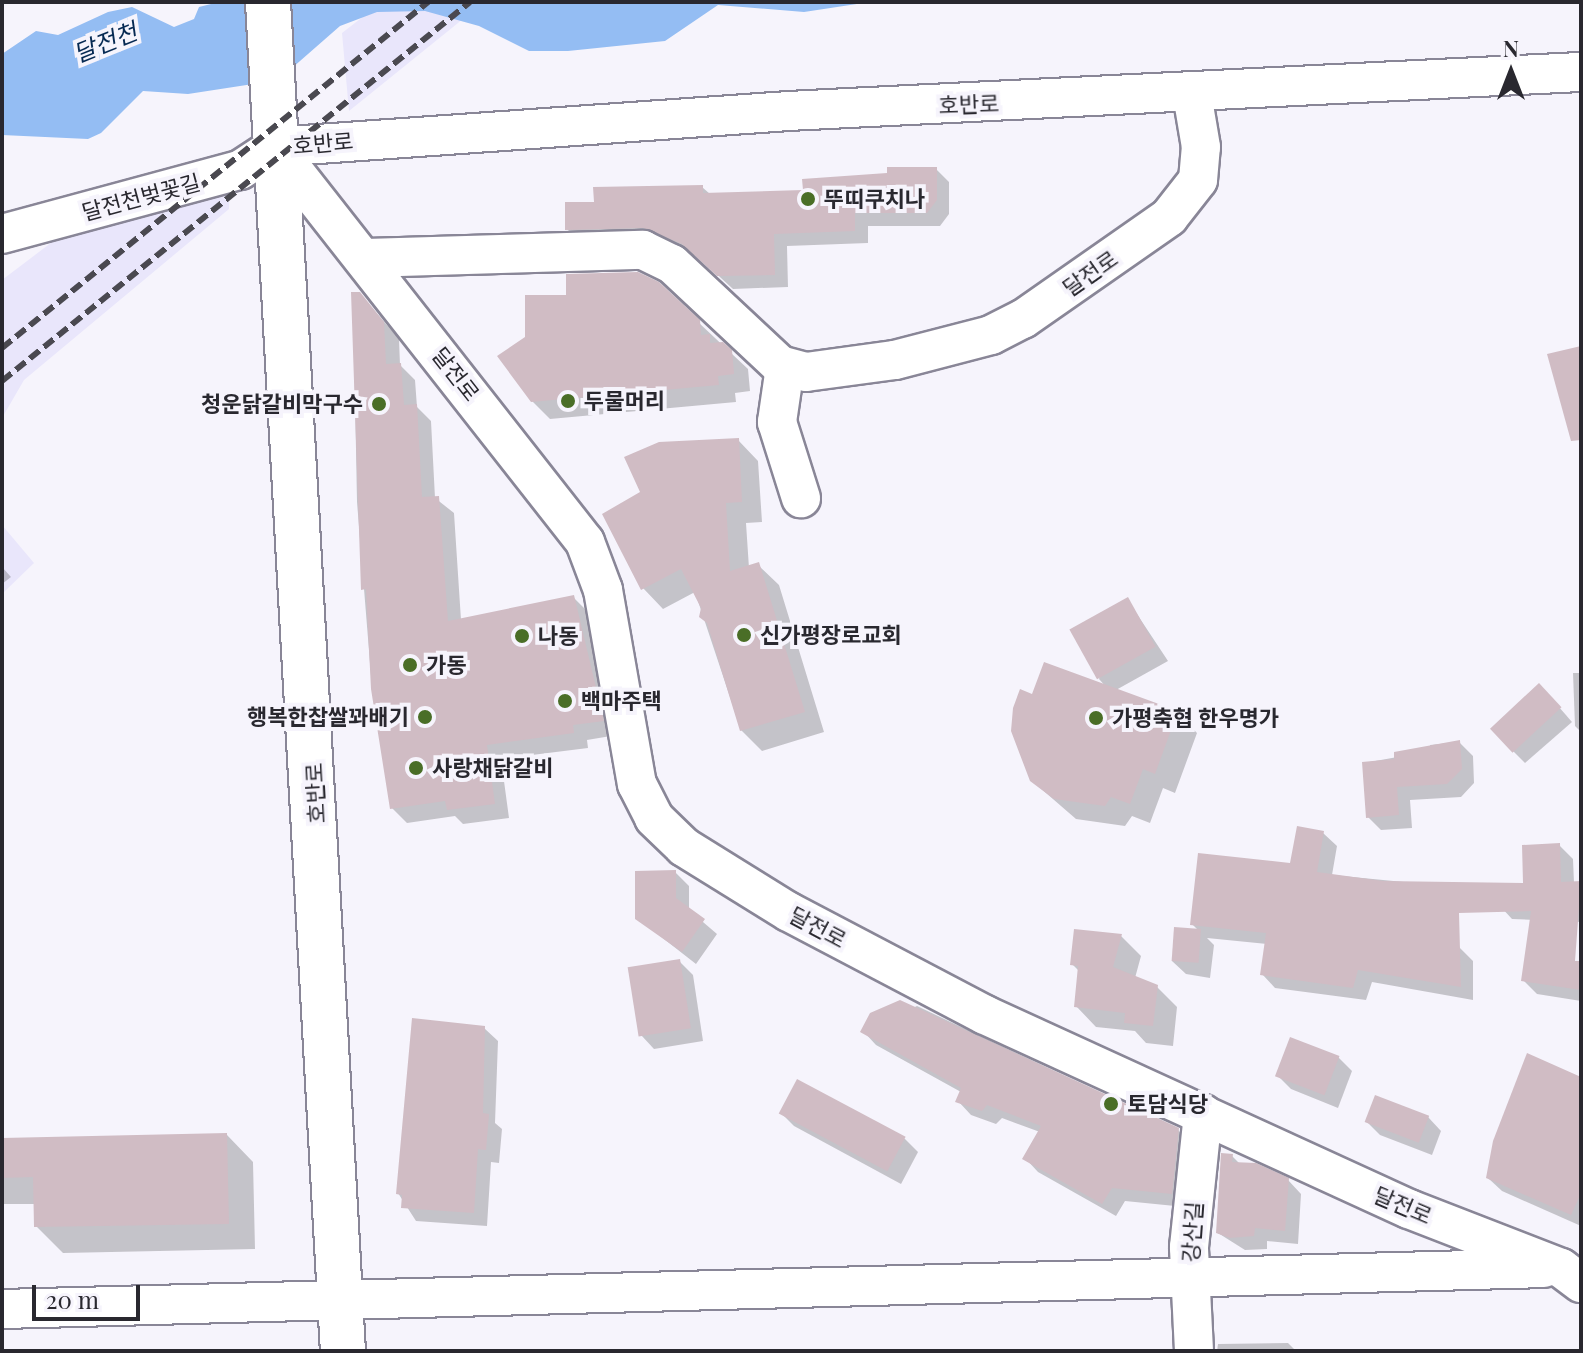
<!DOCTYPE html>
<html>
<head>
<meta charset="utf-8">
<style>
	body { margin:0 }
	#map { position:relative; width:1583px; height:1353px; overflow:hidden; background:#f6f4fc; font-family:"Playfair Display","Noto Sans KR",serif }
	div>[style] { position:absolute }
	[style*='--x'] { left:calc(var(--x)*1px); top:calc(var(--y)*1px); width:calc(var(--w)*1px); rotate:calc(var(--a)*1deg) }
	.built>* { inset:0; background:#e9e6fb }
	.water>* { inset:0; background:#94bdf3 }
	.shadow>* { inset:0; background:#0003 }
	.building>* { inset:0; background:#d0bcc4; transform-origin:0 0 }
	.roads { filter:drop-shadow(2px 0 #898697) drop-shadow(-2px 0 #898697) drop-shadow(0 2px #898697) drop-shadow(0 -2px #898697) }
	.minor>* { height:38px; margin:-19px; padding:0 19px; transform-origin:19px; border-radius:19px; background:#fff }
	.major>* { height:44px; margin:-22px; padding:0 22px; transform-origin:22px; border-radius:22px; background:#fff }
	.rail>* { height:6px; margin-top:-3px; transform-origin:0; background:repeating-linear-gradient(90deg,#4a4950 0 12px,transparent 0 18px) }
	.dots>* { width:22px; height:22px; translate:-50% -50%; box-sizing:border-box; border:4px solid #f6f4fc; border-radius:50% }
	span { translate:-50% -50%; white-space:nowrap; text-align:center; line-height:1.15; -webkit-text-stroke:8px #f6f4fc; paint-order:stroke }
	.street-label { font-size:22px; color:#29282f }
	.poi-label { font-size:22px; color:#29282f; font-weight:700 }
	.left { translate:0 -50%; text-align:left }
	.right { translate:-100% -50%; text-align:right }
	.water-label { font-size:24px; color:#062952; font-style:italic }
	.frame { position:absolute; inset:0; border:4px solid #29282f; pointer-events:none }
	.north { position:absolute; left:1471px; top:32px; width:80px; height:80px; -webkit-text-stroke:6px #f6f4fc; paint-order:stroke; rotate:0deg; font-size:22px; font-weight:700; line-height:32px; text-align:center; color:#29282f }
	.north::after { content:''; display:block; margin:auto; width:28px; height:36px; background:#29282f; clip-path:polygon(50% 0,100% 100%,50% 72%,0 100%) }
	.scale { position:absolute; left:32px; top:1285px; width:108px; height:36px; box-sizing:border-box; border:4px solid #29282f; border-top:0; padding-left:10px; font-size:24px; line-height:28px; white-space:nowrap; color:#29282f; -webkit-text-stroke:6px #f6f4fc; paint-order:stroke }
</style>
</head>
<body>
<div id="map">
	<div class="built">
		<i style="clip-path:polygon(382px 2px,484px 2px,349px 111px,342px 33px)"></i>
		<i style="clip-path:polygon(230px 156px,229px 209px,24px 380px,2px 418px,2px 280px,126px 186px)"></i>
		<i style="clip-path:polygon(2px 525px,34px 563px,2px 594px)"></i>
	</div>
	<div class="water">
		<i style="clip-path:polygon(219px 2px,870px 2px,804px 12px,718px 5px,665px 41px,568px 51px,529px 51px,479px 26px,425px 11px,377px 12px,340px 26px,292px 68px,253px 84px,188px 94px,143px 91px,101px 133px,88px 139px,2px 135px,2px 54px,36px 31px,58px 35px,108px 12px,132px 7px,174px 27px,194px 19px,199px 7px)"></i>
	</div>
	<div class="shadow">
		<i style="clip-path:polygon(936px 169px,949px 182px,949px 214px,940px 226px,868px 226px,868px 243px,787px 246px,788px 287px,733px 289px,698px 257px,658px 241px,581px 243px,567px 229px,596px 204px,702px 187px,710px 194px,805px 192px)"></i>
		<i style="clip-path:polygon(353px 294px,360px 294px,399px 339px,400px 365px,415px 380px,417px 407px,431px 421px,435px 498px,454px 513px,461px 620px,573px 597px,588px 612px,617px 735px,587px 740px,588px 748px,501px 759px,509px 818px,463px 824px,455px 816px,407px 823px,392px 808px,372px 688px,357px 502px)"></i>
		<i style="clip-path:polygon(698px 322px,748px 369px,750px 391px,735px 393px,736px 402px,550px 419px,532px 401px)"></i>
		<i style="clip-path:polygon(738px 440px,758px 461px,762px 522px,746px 523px,749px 568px,758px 565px,779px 585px,824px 732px,762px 751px,741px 730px,695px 592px,663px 609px,643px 588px)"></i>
		<i style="clip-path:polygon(2px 567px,11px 577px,2px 584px)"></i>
		<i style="clip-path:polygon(1127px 599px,1168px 661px,1116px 690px,1177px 713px,1197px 733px,1175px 793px,1163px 788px,1150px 823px,1132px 816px,1125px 826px,1076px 819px,1031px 780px,1034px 697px,1106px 687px,1099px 679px)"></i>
		<i style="clip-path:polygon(1573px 673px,1581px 673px,1581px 732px,1575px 726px)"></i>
		<i style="clip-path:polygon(1552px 699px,1572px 722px,1525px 763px,1512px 750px)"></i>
		<i style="clip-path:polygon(1459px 742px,1473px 756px,1474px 783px,1461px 797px,1410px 800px,1412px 828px,1381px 830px,1368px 817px,1364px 763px,1431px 751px,1430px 745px)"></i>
		<i style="clip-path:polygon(1323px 833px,1337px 846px,1332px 875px,1424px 884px,1459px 947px,1473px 961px,1473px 1000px,1372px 982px,1366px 1000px,1275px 988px,1262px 974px,1267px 944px,1207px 938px,1214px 945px,1210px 978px,1186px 974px,1172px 961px,1199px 931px,1192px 924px,1292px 865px)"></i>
		<i style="clip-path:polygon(1559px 845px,1573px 859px,1574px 883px,1581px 883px,1581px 922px,1512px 919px,1499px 905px,1525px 885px)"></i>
		<i style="clip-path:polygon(675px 872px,689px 886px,689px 910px,717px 934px,696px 964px,637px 918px)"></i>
		<i style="clip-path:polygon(1121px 936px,1141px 956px,1135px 978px,1157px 987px,1177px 1007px,1173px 1046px,1146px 1043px,1135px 1031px,1096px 1027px,1076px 1006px,1080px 972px,1072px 964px)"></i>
		<i style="clip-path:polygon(679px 961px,693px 975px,703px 1041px,654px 1049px,641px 1035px)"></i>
		<i style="clip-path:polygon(1581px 963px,1581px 1001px,1537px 994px,1523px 980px)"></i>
		<i style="clip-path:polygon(917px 1006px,1178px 1130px,1192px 1144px,1185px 1207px,1125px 1201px,1116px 1216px,1038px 1172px,1025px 1158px,1040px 1132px,1002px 1118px,996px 1124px,971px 1115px,958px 1101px,961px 1092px,876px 1045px,863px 1031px)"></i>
		<i style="clip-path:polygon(484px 1028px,498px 1041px,495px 1123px,502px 1129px,499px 1163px,491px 1162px,487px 1226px,416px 1221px,398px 1193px)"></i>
		<i style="clip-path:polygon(1338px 1057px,1352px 1071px,1338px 1108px,1291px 1089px,1277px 1075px)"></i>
		<i style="clip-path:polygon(1581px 1079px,1581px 1226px,1502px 1191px,1488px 1178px)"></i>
		<i style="clip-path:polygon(798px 1082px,905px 1139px,918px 1152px,901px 1184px,794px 1126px,781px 1113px)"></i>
		<i style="clip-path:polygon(1428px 1117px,1441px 1131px,1432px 1155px,1380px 1135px,1367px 1122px)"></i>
		<i style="clip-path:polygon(227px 1135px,253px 1162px,255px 1249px,63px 1253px,36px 1226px,36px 1204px,2px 1204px,2px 1140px)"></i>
		<i style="clip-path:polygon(1232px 1156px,1240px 1164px,1288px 1180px,1301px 1194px,1298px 1244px,1267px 1241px,1267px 1249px,1245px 1250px,1218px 1233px)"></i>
		<i style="clip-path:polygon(1288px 1343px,1296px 1351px,1217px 1351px,1218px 1344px)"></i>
	</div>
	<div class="building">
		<i style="clip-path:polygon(887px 167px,937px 167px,937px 200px,927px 213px,855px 213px,855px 231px,774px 234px,775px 275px,717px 276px,682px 244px,643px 228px,565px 230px,565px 202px,594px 202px,593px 187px,703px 185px,703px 193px,803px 190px,802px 179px,887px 173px)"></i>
		<i style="clip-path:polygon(638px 272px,659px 282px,700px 320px,701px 335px,710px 334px,710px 343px,723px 342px,732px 350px,734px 374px,718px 376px,719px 385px,531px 402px,497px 356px,525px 337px,525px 295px,566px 295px,566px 274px)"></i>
		<i style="clip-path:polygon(351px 292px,360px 292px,384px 322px,386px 364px,401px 363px,404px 405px,417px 404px,422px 497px,439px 496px,448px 621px,574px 595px,604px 721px,573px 725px,574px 733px,487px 745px,495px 804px,447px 810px,445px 801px,390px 809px,371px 689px,366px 589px,361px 590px)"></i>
		<i style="clip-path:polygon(1581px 346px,1581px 440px,1571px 441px,1547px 354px)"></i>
		<i style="clip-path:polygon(739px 438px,742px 502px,726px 503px,730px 571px,759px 562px,805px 712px,740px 731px,707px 623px,699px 617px,701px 608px,681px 569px,641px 590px,602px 514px,640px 492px,624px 457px,659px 442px)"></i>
		<i style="left:1128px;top:597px;width:57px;height:67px;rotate:61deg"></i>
		<i style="clip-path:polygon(1044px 662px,1178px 711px,1155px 774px,1143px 769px,1130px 804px,1111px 797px,1105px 806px,1054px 799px,1030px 781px,1011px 731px,1013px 708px,1020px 689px,1032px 694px)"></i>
		<i style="left:1539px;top:683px;width:33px;height:67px;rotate:47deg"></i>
		<i style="clip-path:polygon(1460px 740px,1462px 769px,1447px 784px,1397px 787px,1399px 815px,1366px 818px,1362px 762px,1394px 759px,1394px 752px)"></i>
		<i style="clip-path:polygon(1297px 826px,1324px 831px,1317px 872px,1383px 881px,1523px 883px,1522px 845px,1560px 843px,1561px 882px,1581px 881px,1575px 961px,1581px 961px,1581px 990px,1521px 981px,1531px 911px,1459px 913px,1461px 987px,1358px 970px,1353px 988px,1260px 975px,1266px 933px,1190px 925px,1198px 853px,1290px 863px)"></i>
		<i style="clip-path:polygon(676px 870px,676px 898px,705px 919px,682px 952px,635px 919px,635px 871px)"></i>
		<i style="left:1174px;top:927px;width:27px;height:34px;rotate:4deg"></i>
		<i style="clip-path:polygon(1074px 929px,1122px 934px,1113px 967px,1158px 985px,1153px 1026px,1124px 1023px,1125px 1013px,1074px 1007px,1078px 966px,1070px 965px)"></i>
		<i style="left:680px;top:959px;width:70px;height:53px;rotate:81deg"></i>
		<i style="clip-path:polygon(900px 1000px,1179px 1128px,1172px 1194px,1112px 1188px,1102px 1204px,1022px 1159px,1041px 1126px,987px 1105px,982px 1111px,955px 1102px,961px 1088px,860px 1032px,870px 1013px)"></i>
		<i style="clip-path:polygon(412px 1018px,485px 1026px,483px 1113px,489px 1114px,486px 1150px,478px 1149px,474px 1213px,401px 1208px,402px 1195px,396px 1194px)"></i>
		<i style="left:1290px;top:1037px;width:53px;height:42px;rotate:21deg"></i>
		<i style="clip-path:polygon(1527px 1053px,1581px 1077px,1581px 1193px,1571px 1215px,1486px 1178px,1493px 1141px)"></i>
		<i style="left:797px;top:1079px;width:123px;height:39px;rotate:28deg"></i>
		<i style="left:1375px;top:1095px;width:58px;height:29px;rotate:21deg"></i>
		<i style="clip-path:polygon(227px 1133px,229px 1224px,34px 1227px,33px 1177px,2px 1178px,2px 1138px)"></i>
		<i style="clip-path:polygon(1221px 1153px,1233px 1154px,1232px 1162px,1256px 1163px,1289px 1178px,1285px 1231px,1255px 1228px,1254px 1236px,1230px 1238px,1216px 1233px)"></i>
	</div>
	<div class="roads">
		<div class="minor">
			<i style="--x:275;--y:147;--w:502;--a:51.87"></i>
			<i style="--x:585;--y:542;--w:51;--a:69.4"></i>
			<i style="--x:603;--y:590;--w:197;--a:80.1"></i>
			<i style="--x:637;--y:784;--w:38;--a:63"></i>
			<i style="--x:654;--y:818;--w:42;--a:44"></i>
			<i style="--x:684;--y:847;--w:123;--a:31.8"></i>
			<i style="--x:789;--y:912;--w:221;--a:27.7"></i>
			<i style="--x:985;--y:1015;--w:466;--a:24.6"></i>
			<i style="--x:1409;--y:1209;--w:163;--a:21.2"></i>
			<i style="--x:1561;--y:1268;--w:25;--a:37"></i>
			<i style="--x:2;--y:234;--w:246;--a:-15.1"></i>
			<i style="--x:240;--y:170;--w:42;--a:-33.3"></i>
			<i style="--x:275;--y:147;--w:514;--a:-4.01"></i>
			<i style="--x:788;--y:111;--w:794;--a:-2.82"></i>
			<i style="--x:366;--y:258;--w:277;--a:-1.7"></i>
			<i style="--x:643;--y:250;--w:32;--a:26"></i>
			<i style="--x:672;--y:264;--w:148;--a:43.1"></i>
			<i style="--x:780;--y:365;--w:27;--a:15"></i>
			<i style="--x:806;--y:372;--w:90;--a:-7.7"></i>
			<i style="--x:895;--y:360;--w:99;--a:-14.6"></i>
			<i style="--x:991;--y:335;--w:36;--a:-27"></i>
			<i style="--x:1023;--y:319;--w:178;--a:-34.9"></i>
			<i style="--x:1169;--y:217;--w:47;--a:-51.9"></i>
			<i style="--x:1198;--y:180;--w:33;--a:-85"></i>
			<i style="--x:1201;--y:147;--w:54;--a:-99.6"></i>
			<i style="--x:785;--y:367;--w:56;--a:98.3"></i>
			<i style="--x:777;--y:422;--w:80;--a:72.5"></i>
			<i style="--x:2;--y:1309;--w:1542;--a:-1.52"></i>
			<i style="--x:1194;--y:1351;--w:104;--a:-92.8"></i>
			<i style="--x:1189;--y:1247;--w:134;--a:-84"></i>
		</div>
		<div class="major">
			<i style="--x:268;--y:2;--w:1351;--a:86.82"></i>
		</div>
	</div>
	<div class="rail">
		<i style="--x:2;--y:348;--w:549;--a:-39.08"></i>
		<i style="--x:2;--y:381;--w:602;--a:-39"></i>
	</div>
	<div class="dots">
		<i style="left:808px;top:199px;background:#4a6e27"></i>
		<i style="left:568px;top:401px;background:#4a6e27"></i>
		<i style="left:379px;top:404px;background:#4a6e27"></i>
		<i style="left:744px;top:635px;background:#4a6e27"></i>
		<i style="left:522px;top:636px;background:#4a6e27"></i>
		<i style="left:410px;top:665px;background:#4a6e27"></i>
		<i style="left:565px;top:701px;background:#4a6e27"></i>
		<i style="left:425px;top:717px;background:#4a6e27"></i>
		<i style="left:1096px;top:718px;background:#4a6e27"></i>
		<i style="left:416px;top:768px;background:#4a6e27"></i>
		<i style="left:1111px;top:1104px;background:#4a6e27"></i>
	</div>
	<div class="street-label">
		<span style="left:969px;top:104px;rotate:-2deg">호반로</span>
		<span style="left:323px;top:143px;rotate:-5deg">호반로</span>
		<span style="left:141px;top:197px;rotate:-15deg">달전천벚꽃길</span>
		<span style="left:1090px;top:273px;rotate:-35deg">달전로</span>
		<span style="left:456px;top:374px;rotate:52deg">달전로</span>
		<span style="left:315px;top:793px;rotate:-93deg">호반로</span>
		<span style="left:818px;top:927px;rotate:28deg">달전로</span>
		<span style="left:1403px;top:1205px;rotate:23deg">달전로</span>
		<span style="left:1192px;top:1232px;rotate:-86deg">강산길</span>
	</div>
	<div class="poi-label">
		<span class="left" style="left:824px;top:199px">뚜띠쿠치나</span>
		<span class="left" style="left:584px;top:401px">두물머리</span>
		<span class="right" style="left:363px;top:404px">청운닭갈비막구수</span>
		<span class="left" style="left:760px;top:635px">신가평장로교회</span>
		<span class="left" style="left:538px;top:636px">나동</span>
		<span class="left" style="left:426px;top:665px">가동</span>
		<span class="left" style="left:581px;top:701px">백마주택</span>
		<span class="right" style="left:409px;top:717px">행복한찹쌀꽈배기</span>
		<span class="left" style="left:1112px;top:718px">가평축협 한우명가</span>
		<span class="left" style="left:432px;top:768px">사랑채닭갈비</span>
		<span class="left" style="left:1127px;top:1104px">토담식당</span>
	</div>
	<div class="water-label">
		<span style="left:105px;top:42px;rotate:-22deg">달전천</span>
	</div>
	<div class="frame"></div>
	<div class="north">N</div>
	<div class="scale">20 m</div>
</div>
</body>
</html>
